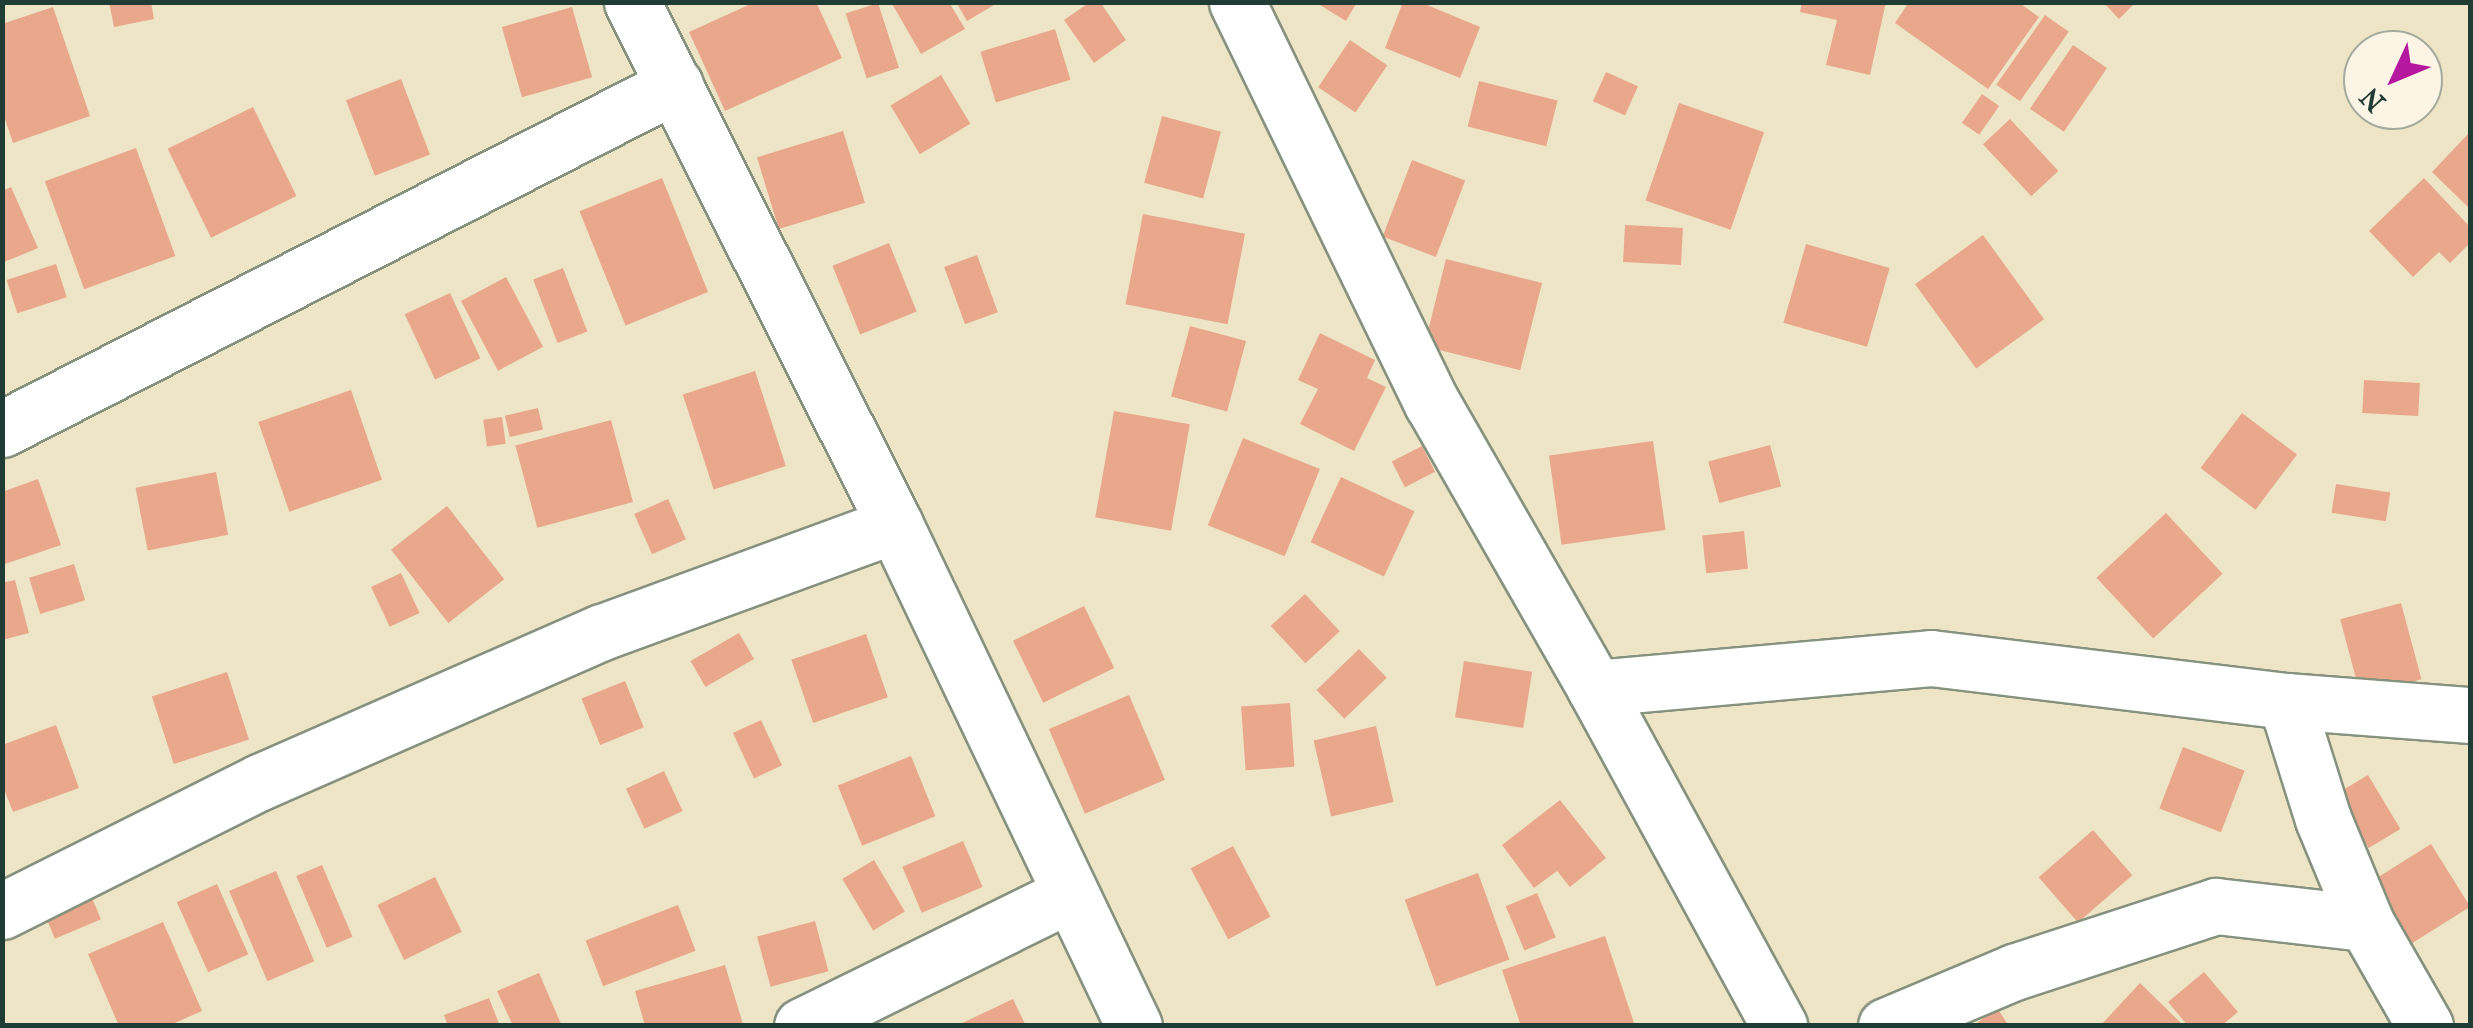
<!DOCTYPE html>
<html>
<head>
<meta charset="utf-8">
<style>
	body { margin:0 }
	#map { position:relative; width:2473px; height:1028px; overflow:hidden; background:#eee5c7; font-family:"IM FELL French Canon",serif }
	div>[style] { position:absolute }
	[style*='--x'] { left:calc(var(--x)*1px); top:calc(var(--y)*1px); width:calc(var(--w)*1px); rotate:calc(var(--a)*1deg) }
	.building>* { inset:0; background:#e9a88b; transform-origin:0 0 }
	.roads { filter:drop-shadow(2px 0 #86917e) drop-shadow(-2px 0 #86917e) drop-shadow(0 2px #86917e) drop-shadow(0 -2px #86917e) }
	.street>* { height:55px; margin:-27.5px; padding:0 27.5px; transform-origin:27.5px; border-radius:27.5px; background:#fff }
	span { translate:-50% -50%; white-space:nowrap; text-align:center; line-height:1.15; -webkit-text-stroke:9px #fcf5e5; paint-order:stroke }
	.frame { position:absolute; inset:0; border:5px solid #1f3d34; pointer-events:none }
	.north { position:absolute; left:2343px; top:30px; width:100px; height:100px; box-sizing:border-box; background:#fcf5e5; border:2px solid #a4ab9e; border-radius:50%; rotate:226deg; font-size:28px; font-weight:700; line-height:40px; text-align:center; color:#1f3d34 }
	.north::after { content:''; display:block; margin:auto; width:35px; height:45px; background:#b5179e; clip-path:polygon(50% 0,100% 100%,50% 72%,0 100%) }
</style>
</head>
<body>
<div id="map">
	<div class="building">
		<i style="clip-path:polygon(109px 2px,151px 2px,154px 19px,114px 27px)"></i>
		<i style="clip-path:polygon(755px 2px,816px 2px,842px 58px,725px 111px,689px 32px)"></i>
		<i style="clip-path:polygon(891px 2px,949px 2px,965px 29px,921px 54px)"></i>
		<i style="clip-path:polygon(956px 2px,999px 2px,967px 21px)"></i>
		<i style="clip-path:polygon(1090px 2px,1100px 2px,1126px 40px,1094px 63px,1064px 20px)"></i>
		<i style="clip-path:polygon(1315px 2px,1357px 2px,1346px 21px)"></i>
		<i style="clip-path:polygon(1403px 2px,1420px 2px,1480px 27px,1460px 78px,1385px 48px)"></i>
		<i style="clip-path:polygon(1802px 2px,1886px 2px,1870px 75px,1826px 65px,1837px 20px,1800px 12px)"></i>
		<i style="clip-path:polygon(1909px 2px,2018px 2px,2039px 17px,1988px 89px,1895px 23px)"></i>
		<i style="clip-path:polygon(2103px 2px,2136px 2px,2119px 19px)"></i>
		<i style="left:878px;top:3px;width:68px;height:34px;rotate:72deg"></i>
		<i style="clip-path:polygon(53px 7px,90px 116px,13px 143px,2px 110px,2px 24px)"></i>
		<i style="left:572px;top:7px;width:73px;height:73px;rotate:74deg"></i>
		<i style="left:2045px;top:15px;width:29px;height:85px;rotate:35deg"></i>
		<i style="left:1055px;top:29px;width:53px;height:78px;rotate:73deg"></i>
		<i style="left:1350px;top:40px;width:45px;height:57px;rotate:34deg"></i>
		<i style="left:2073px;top:45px;width:41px;height:77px;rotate:34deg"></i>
		<i style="left:1606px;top:72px;width:35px;height:32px;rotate:24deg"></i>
		<i style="left:941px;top:75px;width:57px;height:59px;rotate:59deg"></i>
		<i style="left:401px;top:79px;width:81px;height:59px;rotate:69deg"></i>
		<i style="left:1479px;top:81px;width:81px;height:47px;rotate:14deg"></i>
		<i style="left:1982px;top:94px;width:21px;height:35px;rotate:35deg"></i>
		<i style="left:1679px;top:103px;width:90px;height:103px;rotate:19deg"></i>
		<i style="left:253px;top:107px;width:99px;height:95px;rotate:64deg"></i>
		<i style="left:1162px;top:116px;width:61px;height:69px;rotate:15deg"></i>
		<i style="left:2010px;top:119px;width:71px;height:37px;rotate:47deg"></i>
		<i style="left:843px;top:131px;width:75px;height:90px;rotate:73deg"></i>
		<i style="clip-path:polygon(2470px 132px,2470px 209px,2432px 172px)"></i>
		<i style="left:136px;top:148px;width:115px;height:97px;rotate:70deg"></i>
		<i style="left:1412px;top:160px;width:57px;height:82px;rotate:21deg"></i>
		<i style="left:662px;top:178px;width:123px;height:89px;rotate:68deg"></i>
		<i style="clip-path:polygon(2424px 178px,2470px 227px,2470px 243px,2450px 263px,2439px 252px,2413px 277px,2369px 231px)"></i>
		<i style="clip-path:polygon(11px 187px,38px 248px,2px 263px,2px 191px)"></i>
		<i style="left:1143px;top:214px;width:104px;height:92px;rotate:11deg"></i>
		<i style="left:1625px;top:225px;width:58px;height:37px;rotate:3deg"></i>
		<i style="left:1983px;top:235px;width:104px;height:84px;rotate:54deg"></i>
		<i style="left:889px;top:243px;width:74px;height:61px;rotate:68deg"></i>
		<i style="left:1806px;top:244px;width:87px;height:82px;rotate:16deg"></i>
		<i style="left:977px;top:255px;width:61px;height:35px;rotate:70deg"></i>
		<i style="left:1446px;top:259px;width:99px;height:90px;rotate:14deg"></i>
		<i style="left:56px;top:264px;width:35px;height:52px;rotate:72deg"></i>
		<i style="left:563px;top:268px;width:68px;height:32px;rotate:69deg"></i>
		<i style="left:506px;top:277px;width:79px;height:51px;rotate:62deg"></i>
		<i style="left:450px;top:293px;width:72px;height:50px;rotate:65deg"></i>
		<i style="left:1190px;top:326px;width:58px;height:73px;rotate:15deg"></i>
		<i style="clip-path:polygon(1320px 333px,1375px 360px,1367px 378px,1386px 387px,1354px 451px,1300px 424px,1318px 389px,1298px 380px)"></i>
		<i style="left:755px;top:371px;width:100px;height:76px;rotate:72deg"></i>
		<i style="left:2364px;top:380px;width:56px;height:33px;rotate:3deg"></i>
		<i style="left:351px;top:390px;width:95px;height:98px;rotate:71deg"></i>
		<i style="left:538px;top:408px;width:22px;height:34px;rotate:77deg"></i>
		<i style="left:1114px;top:411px;width:77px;height:108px;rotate:10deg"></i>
		<i style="left:2242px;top:413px;width:69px;height:69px;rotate:37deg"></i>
		<i style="left:502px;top:417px;width:27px;height:19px;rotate:82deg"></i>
		<i style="left:611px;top:420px;width:85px;height:99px;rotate:75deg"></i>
		<i style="left:1243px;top:438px;width:83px;height:94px;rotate:22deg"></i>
		<i style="left:1653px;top:441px;width:90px;height:105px;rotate:82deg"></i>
		<i style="left:1770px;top:445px;width:43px;height:64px;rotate:75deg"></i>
		<i style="left:1422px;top:446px;width:29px;height:34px;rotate:63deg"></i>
		<i style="left:216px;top:472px;width:64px;height:82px;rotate:79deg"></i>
		<i style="left:1341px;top:477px;width:81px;height:72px;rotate:25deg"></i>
		<i style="clip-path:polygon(38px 479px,61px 545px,2px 565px,2px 492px)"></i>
		<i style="left:2336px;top:484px;width:55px;height:29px;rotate:9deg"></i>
		<i style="left:668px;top:499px;width:44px;height:37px;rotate:66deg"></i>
		<i style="left:447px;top:506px;width:93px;height:71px;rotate:52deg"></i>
		<i style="left:2166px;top:513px;width:83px;height:95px;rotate:47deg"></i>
		<i style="left:1744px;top:531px;width:38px;height:42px;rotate:84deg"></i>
		<i style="left:74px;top:564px;width:38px;height:47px;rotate:73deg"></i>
		<i style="left:401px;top:573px;width:44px;height:33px;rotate:65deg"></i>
		<i style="clip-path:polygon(15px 580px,29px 633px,2px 640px,2px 583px)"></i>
		<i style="left:1305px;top:594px;width:51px;height:47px;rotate:47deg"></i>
		<i style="left:2401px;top:603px;width:79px;height:63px;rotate:75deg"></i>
		<i style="left:1084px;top:606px;width:69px;height:79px;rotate:64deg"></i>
		<i style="left:739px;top:633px;width:30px;height:56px;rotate:60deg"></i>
		<i style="left:866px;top:634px;width:67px;height:79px;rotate:71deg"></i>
		<i style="left:1359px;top:649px;width:40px;height:59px;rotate:46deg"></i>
		<i style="left:1464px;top:661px;width:69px;height:57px;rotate:9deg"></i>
		<i style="left:227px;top:672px;width:71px;height:79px;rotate:72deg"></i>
		<i style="left:625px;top:681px;width:50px;height:47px;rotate:68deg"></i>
		<i style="left:1129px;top:695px;width:92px;height:87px;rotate:67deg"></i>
		<i style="left:1290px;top:703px;width:64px;height:49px;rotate:86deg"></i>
		<i style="left:761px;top:720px;width:50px;height:31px;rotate:65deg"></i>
		<i style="clip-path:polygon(56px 725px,79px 788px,13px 812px,2px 784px,2px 745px)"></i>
		<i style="left:1376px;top:726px;width:78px;height:64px;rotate:77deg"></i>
		<i style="left:2183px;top:747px;width:66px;height:66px;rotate:21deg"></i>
		<i style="left:911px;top:756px;width:65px;height:79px;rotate:68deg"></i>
		<i style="left:664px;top:771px;width:44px;height:42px;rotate:65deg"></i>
		<i style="left:2368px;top:775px;width:63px;height:37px;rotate:59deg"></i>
		<i style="clip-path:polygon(1560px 800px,1606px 858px,1570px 887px,1557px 871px,1534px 888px,1502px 845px)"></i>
		<i style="left:2093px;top:830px;width:60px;height:72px;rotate:49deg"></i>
		<i style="left:963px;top:841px;width:50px;height:66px;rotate:67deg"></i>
		<i style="left:2431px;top:844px;width:74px;height:72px;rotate:58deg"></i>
		<i style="left:1233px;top:846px;width:80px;height:48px;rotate:62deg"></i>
		<i style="left:874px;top:860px;width:60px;height:37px;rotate:59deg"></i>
		<i style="left:322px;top:865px;width:78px;height:28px;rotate:67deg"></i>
		<i style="left:276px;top:871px;width:98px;height:51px;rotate:67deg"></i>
		<i style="left:1478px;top:873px;width:92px;height:78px;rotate:70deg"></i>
		<i style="left:435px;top:877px;width:61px;height:64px;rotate:64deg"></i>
		<i style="left:217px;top:884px;width:77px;height:44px;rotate:66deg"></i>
		<i style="left:1537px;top:893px;width:48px;height:34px;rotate:67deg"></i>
		<i style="left:92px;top:898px;width:23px;height:50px;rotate:67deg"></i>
		<i style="left:678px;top:905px;width:49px;height:99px;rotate:69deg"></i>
		<i style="left:815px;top:921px;width:52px;height:60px;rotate:75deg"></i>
		<i style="clip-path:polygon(163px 922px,202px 1011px,168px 1026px,119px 1026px,88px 954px)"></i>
		<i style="clip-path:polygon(1605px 936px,1635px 1026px,1521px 1026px,1502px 970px)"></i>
		<i style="clip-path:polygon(725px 965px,743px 1024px,645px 1026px,635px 991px)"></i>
		<i style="clip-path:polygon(2204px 972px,2238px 1012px,2221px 1026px,2188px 1026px,2168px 1002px)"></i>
		<i style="clip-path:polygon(539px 973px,562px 1026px,513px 1026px,497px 991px)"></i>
		<i style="clip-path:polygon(2140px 983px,2184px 1026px,2100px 1026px)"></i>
		<i style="clip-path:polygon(489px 998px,500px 1026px,448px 1026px,444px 1015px)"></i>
		<i style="clip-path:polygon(1013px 999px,1026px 1026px,956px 1026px)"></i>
		<i style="clip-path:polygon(1997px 1008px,2009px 1026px,1973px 1026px)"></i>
	</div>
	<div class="roads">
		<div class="street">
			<i style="--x:632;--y:2;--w:585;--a:63.3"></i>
			<i style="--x:895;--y:525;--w:555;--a:64.5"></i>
			<i style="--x:1237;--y:2;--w:446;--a:64.1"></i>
			<i style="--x:1432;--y:403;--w:328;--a:60.2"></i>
			<i style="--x:1595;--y:688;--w:385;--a:61.4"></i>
			<i style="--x:2;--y:429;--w:756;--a:-27.07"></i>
			<i style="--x:1595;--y:688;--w:337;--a:-5.1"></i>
			<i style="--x:1931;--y:658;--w:358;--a:6.9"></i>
			<i style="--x:2286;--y:701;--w:185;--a:4.4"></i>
			<i style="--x:2286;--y:701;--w:124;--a:72.6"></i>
			<i style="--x:2323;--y:819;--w:113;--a:67.5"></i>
			<i style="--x:2366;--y:923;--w:119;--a:60.2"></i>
			<i style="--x:2;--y:911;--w:288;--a:-26.6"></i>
			<i style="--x:260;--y:782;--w:373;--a:-23.7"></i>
			<i style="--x:602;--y:632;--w:312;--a:-20.1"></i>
			<i style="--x:802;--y:1026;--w:297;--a:-26.2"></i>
			<i style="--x:1886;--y:1026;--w:139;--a:-22.9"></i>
			<i style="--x:2014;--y:972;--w:213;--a:-18.1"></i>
			<i style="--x:2216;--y:906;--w:151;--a:6.5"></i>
		</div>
	</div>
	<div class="frame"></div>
	<div class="north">N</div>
</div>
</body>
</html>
